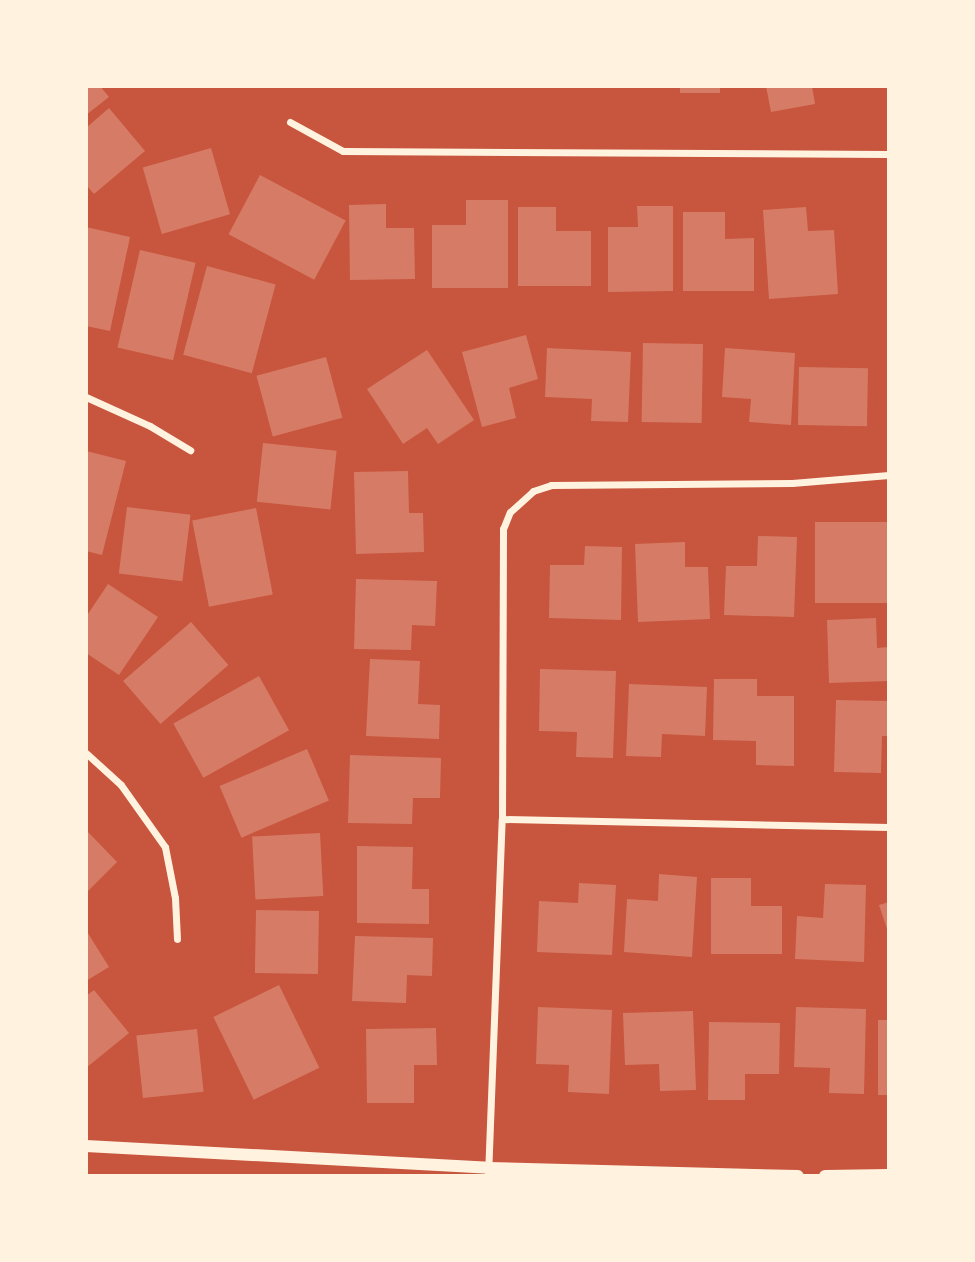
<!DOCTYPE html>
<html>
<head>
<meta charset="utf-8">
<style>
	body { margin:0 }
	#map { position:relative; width:975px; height:1262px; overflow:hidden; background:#c8553d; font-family:"Space Grotesk",sans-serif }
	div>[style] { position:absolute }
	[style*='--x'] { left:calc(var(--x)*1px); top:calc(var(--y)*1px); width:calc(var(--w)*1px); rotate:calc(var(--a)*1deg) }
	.building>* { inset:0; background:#d67c66; transform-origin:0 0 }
	.minor>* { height:7px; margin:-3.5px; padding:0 3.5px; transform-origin:3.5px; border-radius:3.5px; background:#fff3e0 }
	.tertiary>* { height:12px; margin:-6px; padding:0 6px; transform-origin:6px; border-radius:6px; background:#fff3e0 }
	span { translate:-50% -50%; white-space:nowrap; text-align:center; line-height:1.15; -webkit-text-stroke:5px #fff3e0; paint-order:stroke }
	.frame { position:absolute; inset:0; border:88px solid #fff3e0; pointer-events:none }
</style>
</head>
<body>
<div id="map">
	<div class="building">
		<i style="clip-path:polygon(86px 86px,100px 86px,109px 97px,86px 115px)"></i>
		<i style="left:680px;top:86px;width:40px;height:7px"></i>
		<i style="clip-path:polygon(766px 86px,812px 86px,815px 104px,771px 112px)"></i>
		<i style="clip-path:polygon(109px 108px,145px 151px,94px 194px,86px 185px,86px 128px)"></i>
		<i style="left:211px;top:148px;width:69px;height:71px;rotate:74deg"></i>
		<i style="left:260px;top:175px;width:97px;height:67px;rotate:28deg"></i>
		<i style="clip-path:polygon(466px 200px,508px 200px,508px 288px,432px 288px,432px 225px,466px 225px)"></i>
		<i style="clip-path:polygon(386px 204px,386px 228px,414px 228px,415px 279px,350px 280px,349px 205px)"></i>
		<i style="clip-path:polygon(637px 206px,673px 206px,673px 291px,608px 292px,608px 227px,638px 227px)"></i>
		<i style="clip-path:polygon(518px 207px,556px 207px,556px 231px,591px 231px,591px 286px,518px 286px)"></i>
		<i style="clip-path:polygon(806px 207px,808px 231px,834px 230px,838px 294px,769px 299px,763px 210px)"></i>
		<i style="clip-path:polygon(683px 212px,725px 212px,725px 239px,754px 238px,754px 291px,683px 291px)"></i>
		<i style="clip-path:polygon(86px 227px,130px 237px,110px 331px,86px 326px)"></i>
		<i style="left:140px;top:250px;width:57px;height:100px;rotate:13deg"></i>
		<i style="left:207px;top:266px;width:71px;height:92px;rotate:15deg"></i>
		<i style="clip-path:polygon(526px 335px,538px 379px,509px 388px,516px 418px,482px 427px,462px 352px)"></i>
		<i style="left:643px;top:343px;width:60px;height:79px;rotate:1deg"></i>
		<i style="clip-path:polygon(547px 348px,631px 352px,628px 422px,591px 421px,592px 399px,545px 397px)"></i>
		<i style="clip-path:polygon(725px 348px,795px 353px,791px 425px,749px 422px,751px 399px,722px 397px)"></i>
		<i style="clip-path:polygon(427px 350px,474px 420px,438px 444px,427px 428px,403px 444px,367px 389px)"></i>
		<i style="left:326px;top:357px;width:63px;height:72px;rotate:75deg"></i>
		<i style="left:799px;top:367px;width:69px;height:58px;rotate:1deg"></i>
		<i style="left:263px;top:443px;width:74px;height:59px;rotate:6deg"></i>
		<i style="clip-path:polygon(86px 451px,126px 461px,102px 555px,86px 551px)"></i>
		<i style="clip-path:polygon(408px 471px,409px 513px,423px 513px,424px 552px,356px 554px,354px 472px)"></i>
		<i style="left:127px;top:507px;width:64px;height:67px;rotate:7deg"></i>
		<i style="left:256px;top:508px;width:88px;height:65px;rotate:79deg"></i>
		<i style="left:889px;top:522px;width:81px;height:74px;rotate:90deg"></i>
		<i style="clip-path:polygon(758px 536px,797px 537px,794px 617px,724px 615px,726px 566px,757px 566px)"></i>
		<i style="clip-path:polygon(685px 542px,685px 567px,708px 567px,710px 619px,638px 622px,635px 544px)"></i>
		<i style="clip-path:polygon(585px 546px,622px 547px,621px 620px,549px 618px,550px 565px,584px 565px)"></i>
		<i style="clip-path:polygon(356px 579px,437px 581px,435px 626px,412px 625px,411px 650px,354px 649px)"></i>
		<i style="clip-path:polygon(108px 584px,158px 617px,119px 675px,86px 653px,86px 617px)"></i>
		<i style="clip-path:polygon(876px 618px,877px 648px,889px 647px,889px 681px,829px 683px,827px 620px)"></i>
		<i style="left:191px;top:622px;width:57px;height:90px;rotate:49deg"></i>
		<i style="clip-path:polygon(370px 659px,420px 661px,418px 704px,440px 705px,439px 739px,366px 736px)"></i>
		<i style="clip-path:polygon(540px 669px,616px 671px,613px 758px,576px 757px,577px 732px,539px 731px)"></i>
		<i style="left:259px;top:676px;width:62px;height:98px;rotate:61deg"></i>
		<i style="clip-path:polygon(714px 679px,757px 679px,757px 696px,794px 696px,794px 766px,756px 765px,756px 741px,713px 740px)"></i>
		<i style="clip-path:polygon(629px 684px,707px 687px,705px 736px,662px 734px,661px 757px,626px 756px)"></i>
		<i style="clip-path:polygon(836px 700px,889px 701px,889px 736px,882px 736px,881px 773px,834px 772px)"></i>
		<i style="left:307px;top:749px;width:56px;height:95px;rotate:67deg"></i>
		<i style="clip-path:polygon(350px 755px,441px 758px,440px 798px,413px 798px,412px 824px,348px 823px)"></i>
		<i style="clip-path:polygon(86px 830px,117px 862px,86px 893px)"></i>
		<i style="left:320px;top:833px;width:63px;height:68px;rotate:87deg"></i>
		<i style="clip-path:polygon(357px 846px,413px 847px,412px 889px,429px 889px,429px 924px,357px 923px)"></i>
		<i style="clip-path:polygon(659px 874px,697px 877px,692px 957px,624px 952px,627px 899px,658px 901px)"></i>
		<i style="clip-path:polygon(711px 878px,751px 878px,751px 906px,782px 906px,782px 954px,711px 954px)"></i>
		<i style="clip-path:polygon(579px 883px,616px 885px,612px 955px,537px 952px,539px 901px,578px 903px)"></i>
		<i style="clip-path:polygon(825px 884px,866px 885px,864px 962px,795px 959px,797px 916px,823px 918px)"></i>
		<i style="clip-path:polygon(889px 902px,889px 935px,879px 905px)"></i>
		<i style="left:256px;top:910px;width:63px;height:63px;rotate:1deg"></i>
		<i style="clip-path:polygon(86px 930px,109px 967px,86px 981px)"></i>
		<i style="clip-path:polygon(355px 936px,433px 938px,432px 976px,407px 975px,406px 1003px,352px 1001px)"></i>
		<i style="left:279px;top:985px;width:92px;height:73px;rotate:64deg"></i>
		<i style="clip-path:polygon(94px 990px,129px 1033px,86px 1068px,86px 996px)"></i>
		<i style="clip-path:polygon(538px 1007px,612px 1010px,609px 1094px,568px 1092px,569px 1065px,536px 1064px)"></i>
		<i style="clip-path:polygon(796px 1007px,866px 1009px,864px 1094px,829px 1093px,830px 1068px,794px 1067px)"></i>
		<i style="clip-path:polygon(693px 1011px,696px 1090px,660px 1091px,659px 1064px,625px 1065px,623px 1013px)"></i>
		<i style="left:878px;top:1020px;width:11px;height:75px"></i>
		<i style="clip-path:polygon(709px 1022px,780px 1023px,779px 1074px,745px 1074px,745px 1100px,708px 1100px)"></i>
		<i style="clip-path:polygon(436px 1028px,437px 1065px,414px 1065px,414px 1103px,367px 1103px,366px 1029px)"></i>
		<i style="left:197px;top:1029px;width:63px;height:61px;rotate:84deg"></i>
	</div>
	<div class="minor">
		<i style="--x:290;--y:122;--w:60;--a:28.7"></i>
		<i style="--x:343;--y:151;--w:546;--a:0.31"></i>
		<i style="--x:86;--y:397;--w:70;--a:24.4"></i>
		<i style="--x:150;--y:426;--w:47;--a:31"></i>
		<i style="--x:86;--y:753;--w:47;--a:42.4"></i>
		<i style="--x:121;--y:785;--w:76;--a:54.6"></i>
		<i style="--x:165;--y:847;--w:52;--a:78.9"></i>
		<i style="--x:175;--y:898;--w:41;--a:87.2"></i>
		<i style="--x:502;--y:819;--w:387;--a:1.2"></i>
		<i style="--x:488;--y:1176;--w:357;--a:-87.8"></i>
		<i style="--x:502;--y:819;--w:290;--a:-89.8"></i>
		<i style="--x:503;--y:529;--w:18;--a:-68"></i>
		<i style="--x:510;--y:512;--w:31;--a:-42"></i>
		<i style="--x:533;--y:491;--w:19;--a:-18"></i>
		<i style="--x:551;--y:485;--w:241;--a:-0.5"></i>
		<i style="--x:792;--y:483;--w:97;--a:-4.7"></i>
	</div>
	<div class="tertiary">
		<i style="--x:86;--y:1146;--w:403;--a:3.1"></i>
		<i style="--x:488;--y:1168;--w:310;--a:1.5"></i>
		<i style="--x:825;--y:1176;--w:64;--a:-0.9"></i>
	</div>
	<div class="frame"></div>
</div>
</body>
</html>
